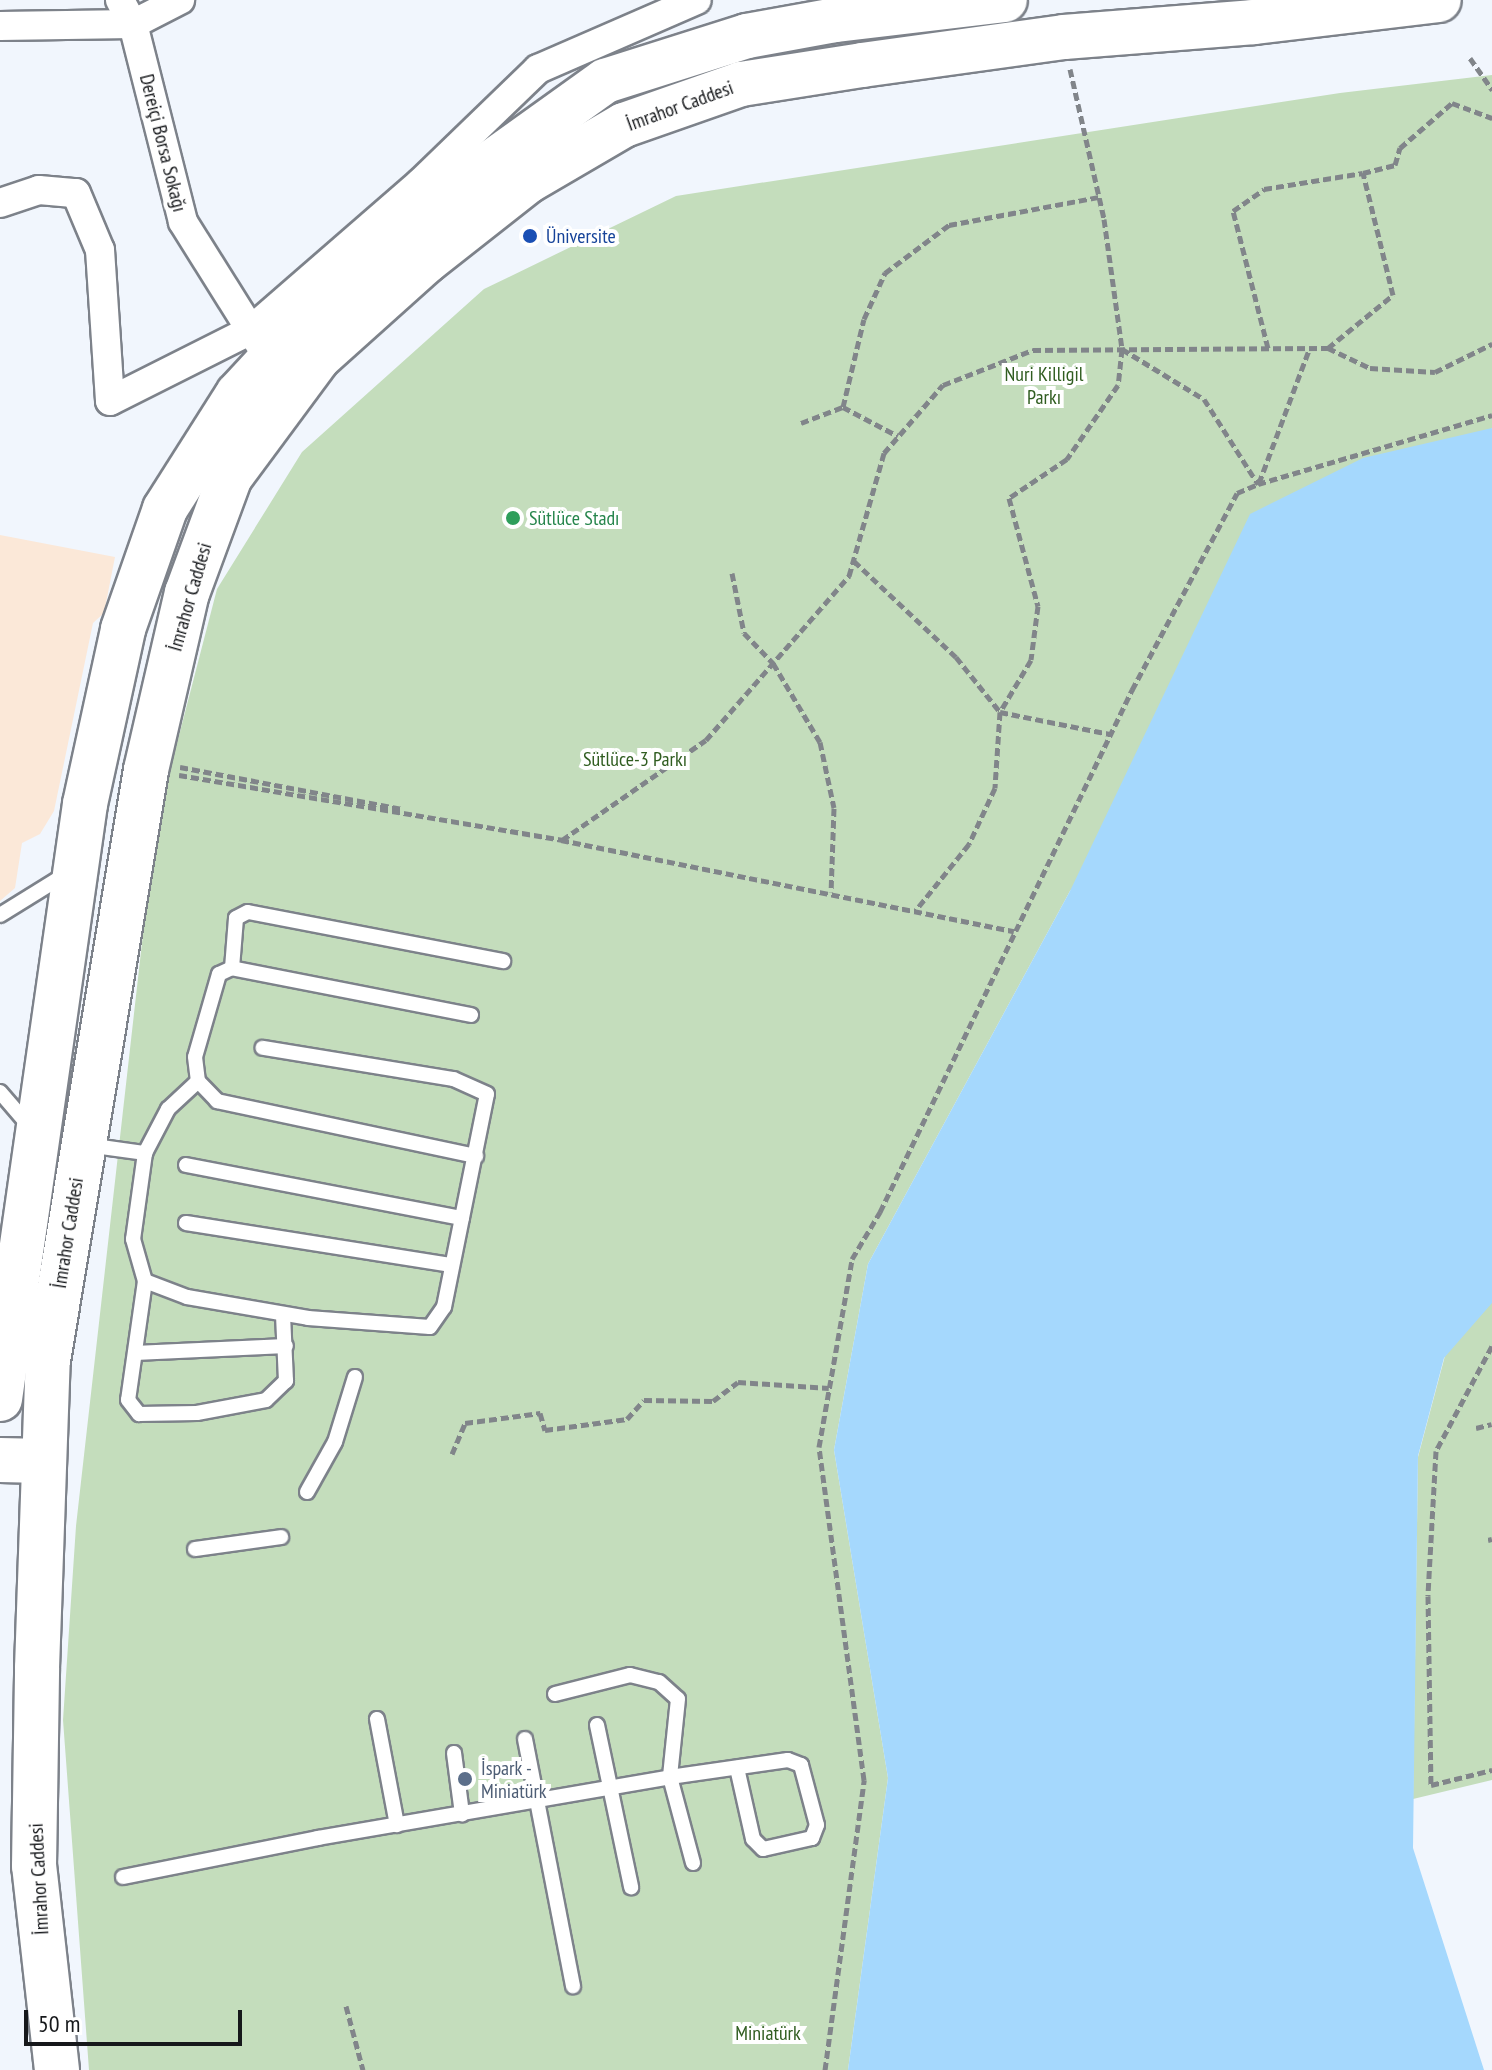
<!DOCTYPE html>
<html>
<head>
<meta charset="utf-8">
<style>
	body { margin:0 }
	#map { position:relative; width:1492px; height:2070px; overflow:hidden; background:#f1f6fd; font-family:"PT Sans Narrow",sans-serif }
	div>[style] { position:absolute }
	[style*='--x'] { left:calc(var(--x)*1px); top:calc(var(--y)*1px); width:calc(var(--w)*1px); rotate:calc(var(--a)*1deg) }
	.education>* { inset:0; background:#fbe8d8 }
	.green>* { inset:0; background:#c4ddbc }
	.water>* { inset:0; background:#a5d8fd }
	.path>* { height:5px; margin-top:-2.5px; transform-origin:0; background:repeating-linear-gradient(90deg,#81858a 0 8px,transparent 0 12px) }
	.roads { filter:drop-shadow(2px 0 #7d828a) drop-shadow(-2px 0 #7d828a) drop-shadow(0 2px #7d828a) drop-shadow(0 -2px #7d828a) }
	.service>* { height:14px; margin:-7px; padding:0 7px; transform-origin:7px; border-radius:7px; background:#fff }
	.minor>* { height:28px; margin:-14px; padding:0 14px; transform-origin:14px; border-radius:14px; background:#fff }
	.primary>* { height:44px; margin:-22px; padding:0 22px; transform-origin:22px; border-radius:22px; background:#fff }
	.dots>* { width:22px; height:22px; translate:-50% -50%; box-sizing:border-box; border:4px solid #fff; border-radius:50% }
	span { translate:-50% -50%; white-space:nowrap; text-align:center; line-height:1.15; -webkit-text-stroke:8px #fff; paint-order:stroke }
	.street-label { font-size:20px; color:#16181b }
	.transit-label { font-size:20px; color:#164399 }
	.left { translate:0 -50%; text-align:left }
	.park-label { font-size:20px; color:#305d20 }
	.leisure-label { font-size:20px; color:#27864d }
	.service-label { font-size:20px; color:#4e5e75 }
	.scale { position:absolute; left:24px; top:2010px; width:218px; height:36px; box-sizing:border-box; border:4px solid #16181b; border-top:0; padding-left:10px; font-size:24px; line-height:28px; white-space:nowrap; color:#16181b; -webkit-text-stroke:6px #fff; paint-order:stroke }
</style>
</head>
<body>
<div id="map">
	<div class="education">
		<i style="clip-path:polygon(0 535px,115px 557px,104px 613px,93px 623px,54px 811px,40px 834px,22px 843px,15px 888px,0 901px)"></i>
	</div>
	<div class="green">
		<i style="clip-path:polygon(1492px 75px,1492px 428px,1070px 891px,868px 1264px,834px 1450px,888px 1778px,848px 2070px,89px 2070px,63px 1720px,76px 1526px,155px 828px,217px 589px,302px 452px,484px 289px,676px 196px,1340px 93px)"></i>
		<i style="clip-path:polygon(1492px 1301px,1492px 1780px,1413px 1799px,1418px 1457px,1446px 1352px)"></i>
	</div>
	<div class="water">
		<i style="clip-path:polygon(1492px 428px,1492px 1303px,1444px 1358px,1418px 1456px,1413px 1848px,1484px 2070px,848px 2070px,888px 1778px,834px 1450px,868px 1264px,1070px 891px,1250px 514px,1363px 458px)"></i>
	</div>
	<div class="path">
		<i style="--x:1470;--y:58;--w:39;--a:55"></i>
		<i style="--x:1070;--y:69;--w:154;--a:77.2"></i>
		<i style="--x:1104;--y:219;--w:131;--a:82.1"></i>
		<i style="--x:1122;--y:349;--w:36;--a:96"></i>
		<i style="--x:1118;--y:385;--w:90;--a:124.6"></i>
		<i style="--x:1067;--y:459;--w:70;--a:146.1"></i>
		<i style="--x:1009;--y:498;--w:112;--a:75"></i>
		<i style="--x:1038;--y:606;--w:54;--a:97.4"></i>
		<i style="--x:1031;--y:660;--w:61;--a:120.8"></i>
		<i style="--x:1000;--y:712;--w:112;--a:11.3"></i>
		<i style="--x:1268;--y:348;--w:141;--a:-104.3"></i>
		<i style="--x:1233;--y:211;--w:38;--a:-35"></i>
		<i style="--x:1264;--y:189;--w:100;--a:-9.2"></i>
		<i style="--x:1328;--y:348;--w:84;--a:-39.2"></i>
		<i style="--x:1393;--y:295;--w:126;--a:-103.8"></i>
		<i style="--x:1363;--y:173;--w:33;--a:-14"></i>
		<i style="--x:1395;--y:165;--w:18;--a:-74"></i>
		<i style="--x:1400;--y:148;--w:69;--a:-40.9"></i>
		<i style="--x:1452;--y:103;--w:43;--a:20.6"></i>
		<i style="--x:1122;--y:349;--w:96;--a:31.4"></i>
		<i style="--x:1204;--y:399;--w:101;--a:57.6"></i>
		<i style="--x:843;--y:407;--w:90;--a:-76.6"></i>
		<i style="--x:864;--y:319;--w:51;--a:-65.5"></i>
		<i style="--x:885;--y:273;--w:80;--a:-36.9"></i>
		<i style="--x:949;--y:225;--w:153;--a:-10.6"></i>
		<i style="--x:801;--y:423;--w:45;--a:-20.9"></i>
		<i style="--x:843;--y:407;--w:62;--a:27.8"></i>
		<i style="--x:1259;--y:483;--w:142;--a:-69.4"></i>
		<i style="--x:854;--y:561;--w:140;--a:43.3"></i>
		<i style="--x:956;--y:657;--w:70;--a:51.3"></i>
		<i style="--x:1000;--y:712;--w:76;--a:93.8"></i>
		<i style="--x:995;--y:788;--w:62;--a:114.9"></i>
		<i style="--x:969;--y:844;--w:85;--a:128.8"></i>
		<i style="--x:732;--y:573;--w:61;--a:78.7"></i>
		<i style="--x:744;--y:633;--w:42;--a:46"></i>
		<i style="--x:773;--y:663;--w:92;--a:59.3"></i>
		<i style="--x:820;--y:742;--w:67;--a:78"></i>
		<i style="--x:834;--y:808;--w:84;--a:92"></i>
		<i style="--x:180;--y:767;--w:226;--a:10.7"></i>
		<i style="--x:179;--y:775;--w:388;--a:9.6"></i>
		<i style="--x:562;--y:840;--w:175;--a:-34.8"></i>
		<i style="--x:706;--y:740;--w:218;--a:-48.9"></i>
		<i style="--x:849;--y:576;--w:128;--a:-74.1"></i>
		<i style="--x:884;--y:453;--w:90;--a:-49.1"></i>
		<i style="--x:943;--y:385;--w:97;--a:-21.3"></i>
		<i style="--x:1033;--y:350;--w:295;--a:-0.4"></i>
		<i style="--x:1328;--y:348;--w:47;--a:25.5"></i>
		<i style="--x:1370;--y:368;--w:65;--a:3.5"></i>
		<i style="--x:1435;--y:372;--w:64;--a:-26.2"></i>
		<i style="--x:561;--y:840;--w:462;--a:11.4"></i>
		<i style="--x:1492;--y:1346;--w:119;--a:118.1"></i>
		<i style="--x:1436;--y:1451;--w:145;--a:93.2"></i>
		<i style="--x:1428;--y:1596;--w:189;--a:89.1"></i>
		<i style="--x:1431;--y:1785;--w:63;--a:-13.8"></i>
		<i style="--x:1476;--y:1428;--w:16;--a:-14"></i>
		<i style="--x:452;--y:1454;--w:34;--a:-67"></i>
		<i style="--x:465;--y:1423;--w:76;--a:-7.6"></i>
		<i style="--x:540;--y:1413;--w:18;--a:74"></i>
		<i style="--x:545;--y:1430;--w:83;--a:-7.6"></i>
		<i style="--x:627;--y:1419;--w:25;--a:-48"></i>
		<i style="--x:644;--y:1400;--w:69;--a:0.8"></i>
		<i style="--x:713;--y:1401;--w:31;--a:-37"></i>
		<i style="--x:738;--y:1382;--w:91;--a:3.8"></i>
		<i style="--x:1488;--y:1540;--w:4;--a:-14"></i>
		<i style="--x:346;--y:2006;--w:66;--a:75.1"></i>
		<i style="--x:825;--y:2070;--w:293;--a:-82.3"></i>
		<i style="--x:864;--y:1780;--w:336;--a:-97.7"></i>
		<i style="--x:819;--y:1447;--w:191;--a:-80"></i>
		<i style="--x:852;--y:1259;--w:55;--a:-59.2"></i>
		<i style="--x:880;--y:1212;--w:580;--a:-64.23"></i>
		<i style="--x:1132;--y:690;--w:223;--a:-61.9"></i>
		<i style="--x:1237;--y:493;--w:23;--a:-23"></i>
		<i style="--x:1258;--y:484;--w:244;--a:-16.4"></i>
	</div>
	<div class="roads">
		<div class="service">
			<i style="--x:0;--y:915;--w:78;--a:-31.8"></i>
			<i style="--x:232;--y:968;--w:50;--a:-85.4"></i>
			<i style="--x:236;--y:918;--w:13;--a:-27"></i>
			<i style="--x:248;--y:912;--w:260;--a:10.9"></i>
			<i style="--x:471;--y:1015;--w:244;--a:-168.9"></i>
			<i style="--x:232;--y:968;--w:14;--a:155"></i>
			<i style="--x:219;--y:974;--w:86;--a:106.1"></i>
			<i style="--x:195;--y:1057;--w:24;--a:83"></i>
			<i style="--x:198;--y:1081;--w:28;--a:46"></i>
			<i style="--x:217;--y:1101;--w:265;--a:12"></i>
			<i style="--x:0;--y:1092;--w:48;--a:49.3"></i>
			<i style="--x:87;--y:1145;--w:59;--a:7.9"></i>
			<i style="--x:145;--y:1153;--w:87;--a:97.9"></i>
			<i style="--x:133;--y:1239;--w:44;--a:74.1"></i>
			<i style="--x:145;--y:1281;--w:45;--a:20.9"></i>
			<i style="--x:187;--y:1297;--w:123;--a:9.8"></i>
			<i style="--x:308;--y:1318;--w:122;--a:4.2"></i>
			<i style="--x:430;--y:1327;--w:24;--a:-55"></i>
			<i style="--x:444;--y:1307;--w:217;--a:-78.6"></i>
			<i style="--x:487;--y:1094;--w:37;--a:-156"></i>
			<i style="--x:453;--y:1079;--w:193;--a:-170.7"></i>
			<i style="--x:145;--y:1153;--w:50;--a:-62.4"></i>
			<i style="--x:168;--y:1109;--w:41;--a:-43"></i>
			<i style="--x:186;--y:1165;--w:281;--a:10.9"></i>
			<i style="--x:186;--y:1223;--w:269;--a:9"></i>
			<i style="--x:145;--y:1281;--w:120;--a:98.1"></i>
			<i style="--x:128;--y:1400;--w:18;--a:52"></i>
			<i style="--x:139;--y:1414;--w:58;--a:-1"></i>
			<i style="--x:197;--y:1413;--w:70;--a:-10.7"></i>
			<i style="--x:266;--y:1400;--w:28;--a:-44"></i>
			<i style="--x:286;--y:1381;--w:67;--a:-92.6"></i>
			<i style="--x:135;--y:1353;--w:151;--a:-2.7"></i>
			<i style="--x:307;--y:1492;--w:57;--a:-60.8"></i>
			<i style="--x:335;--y:1442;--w:68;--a:-72.9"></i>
			<i style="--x:195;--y:1549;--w:87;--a:-7.9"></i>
			<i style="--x:555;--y:1694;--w:77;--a:-14.2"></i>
			<i style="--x:630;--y:1675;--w:30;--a:14"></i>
			<i style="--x:659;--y:1682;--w:25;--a:42"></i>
			<i style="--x:678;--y:1699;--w:78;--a:95.9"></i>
			<i style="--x:670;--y:1777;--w:89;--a:75"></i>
			<i style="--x:377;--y:1719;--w:108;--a:79.3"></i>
			<i style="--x:597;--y:1725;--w:166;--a:78.1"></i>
			<i style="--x:525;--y:1739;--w:252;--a:79"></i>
			<i style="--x:454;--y:1753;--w:62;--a:82.5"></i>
			<i style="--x:123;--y:1877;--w:199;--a:-11.3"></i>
			<i style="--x:318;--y:1838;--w:357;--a:-9.8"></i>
			<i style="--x:670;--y:1777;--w:119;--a:-8.2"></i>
			<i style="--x:788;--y:1760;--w:14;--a:21"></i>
			<i style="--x:801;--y:1765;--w:62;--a:75.1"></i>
			<i style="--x:817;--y:1825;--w:14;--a:111"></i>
			<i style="--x:812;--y:1838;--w:50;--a:167.3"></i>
			<i style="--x:763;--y:1849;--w:14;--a:-135"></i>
			<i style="--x:753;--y:1839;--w:73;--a:-102.7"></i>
		</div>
		<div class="minor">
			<i style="--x:120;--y:0;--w:27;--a:62"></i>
			<i style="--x:133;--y:24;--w:204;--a:75.8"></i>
			<i style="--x:183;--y:222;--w:143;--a:57.9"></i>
			<i style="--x:0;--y:26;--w:133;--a:-0.9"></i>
			<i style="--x:133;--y:24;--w:53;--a:-27.1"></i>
			<i style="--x:0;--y:203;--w:41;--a:-18.4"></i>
			<i style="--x:39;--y:190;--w:37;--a:5"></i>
			<i style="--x:76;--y:193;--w:62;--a:67.2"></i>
			<i style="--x:100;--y:250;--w:151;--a:86.2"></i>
			<i style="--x:110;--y:401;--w:158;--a:-26.7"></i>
			<i style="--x:251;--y:330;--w:224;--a:-41"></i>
			<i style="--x:420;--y:183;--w:164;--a:-44"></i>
			<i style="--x:538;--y:69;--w:173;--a:-23.5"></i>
		</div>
		<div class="primary">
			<i style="--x:0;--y:1399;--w:601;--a:-81.87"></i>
			<i style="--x:85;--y:804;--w:179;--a:-77.7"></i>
			<i style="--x:123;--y:629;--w:127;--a:-70.7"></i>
			<i style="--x:165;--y:509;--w:136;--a:-57.6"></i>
			<i style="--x:238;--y:394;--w:110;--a:-47.2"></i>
			<i style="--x:313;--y:313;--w:183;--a:-41.5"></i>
			<i style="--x:450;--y:192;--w:191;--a:-35.6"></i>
			<i style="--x:605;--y:81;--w:149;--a:-17.6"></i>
			<i style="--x:747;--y:36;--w:89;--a:-10.3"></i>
			<i style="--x:835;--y:20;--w:171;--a:-6.7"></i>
			<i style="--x:0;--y:1460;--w:44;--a:1.3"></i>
			<i style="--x:57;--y:2070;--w:205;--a:-96.4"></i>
			<i style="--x:34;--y:1866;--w:198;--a:-89.1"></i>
			<i style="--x:37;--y:1668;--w:308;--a:-88"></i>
			<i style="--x:48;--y:1360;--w:598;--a:-80.57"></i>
			<i style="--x:146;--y:770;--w:182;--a:-77"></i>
			<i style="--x:187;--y:593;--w:124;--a:-69.7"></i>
			<i style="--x:230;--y:477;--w:148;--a:-53.5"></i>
			<i style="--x:318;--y:358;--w:144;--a:-41.9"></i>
			<i style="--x:425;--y:262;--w:131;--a:-38.2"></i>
			<i style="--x:528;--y:181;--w:111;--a:-30.3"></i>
			<i style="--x:624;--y:125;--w:124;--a:-19.3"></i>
			<i style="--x:741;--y:84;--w:122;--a:-8.9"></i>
			<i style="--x:862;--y:65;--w:204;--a:-7.9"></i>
			<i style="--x:1064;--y:37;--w:191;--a:-4.5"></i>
			<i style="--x:1254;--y:22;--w:186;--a:-6.8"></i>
		</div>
	</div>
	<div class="dots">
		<i style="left:530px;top:236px;background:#1a4fb4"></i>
		<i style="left:513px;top:518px;background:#2e9e5b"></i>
		<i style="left:465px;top:1779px;background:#5c6f8a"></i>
	</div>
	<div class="street-label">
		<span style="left:680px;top:106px;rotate:-20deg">İmrahor Caddesi</span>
		<span style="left:163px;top:143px;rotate:76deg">Dereiçi Borsa Sokağı</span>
		<span style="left:190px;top:597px;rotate:-74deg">İmrahor Caddesi</span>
		<span style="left:68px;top:1233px;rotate:-81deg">İmrahor Caddesi</span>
		<span style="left:39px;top:1879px;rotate:-93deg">İmrahor Caddesi</span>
	</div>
	<div class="transit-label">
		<span class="left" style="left:546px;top:236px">Üniversite</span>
	</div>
	<div class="park-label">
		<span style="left:1044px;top:386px">Nuri Killigil<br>Parkı</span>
		<span style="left:635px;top:759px">Sütlüce-3 Parkı</span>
		<span style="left:768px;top:2033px">Miniatürk</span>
	</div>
	<div class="leisure-label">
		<span class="left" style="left:529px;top:518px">Sütlüce Stadı</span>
	</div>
	<div class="service-label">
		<span class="left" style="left:481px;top:1780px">İspark -<br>Miniatürk</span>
	</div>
	<div class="scale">50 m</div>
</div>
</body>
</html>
